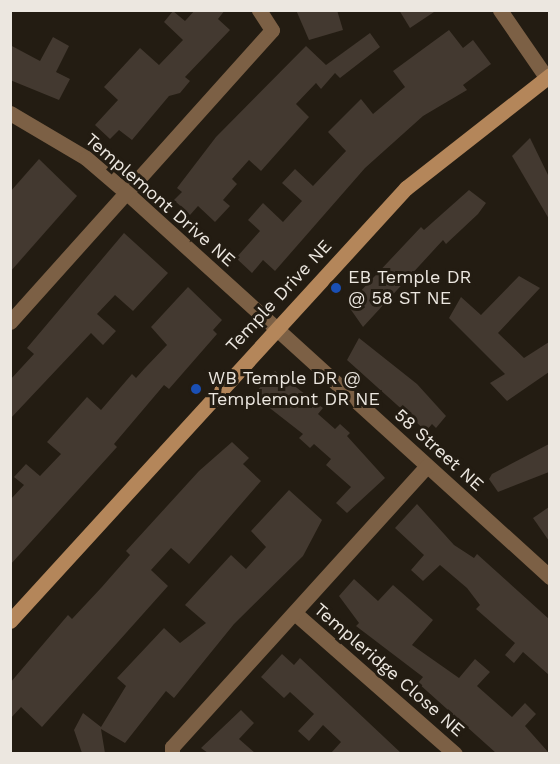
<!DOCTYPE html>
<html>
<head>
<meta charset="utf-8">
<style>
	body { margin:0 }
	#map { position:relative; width:560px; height:764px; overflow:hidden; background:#231c12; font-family:"Work Sans",sans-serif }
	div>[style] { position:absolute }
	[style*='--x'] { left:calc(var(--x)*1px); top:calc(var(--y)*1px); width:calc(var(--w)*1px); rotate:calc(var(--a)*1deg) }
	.building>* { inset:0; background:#433930 }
	.street>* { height:15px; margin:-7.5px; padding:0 7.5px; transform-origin:7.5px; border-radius:7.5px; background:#7c6045 }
	.secondary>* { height:15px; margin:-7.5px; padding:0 7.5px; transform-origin:7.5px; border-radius:7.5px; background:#b4865a }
	.dots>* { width:16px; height:16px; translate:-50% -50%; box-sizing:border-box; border:3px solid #231c12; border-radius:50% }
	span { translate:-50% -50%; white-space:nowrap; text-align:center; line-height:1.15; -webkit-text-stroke:6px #231c12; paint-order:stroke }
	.street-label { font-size:18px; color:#ece7e0 }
	.poi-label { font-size:18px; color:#ece7e0 }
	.left { translate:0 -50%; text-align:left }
	.frame { position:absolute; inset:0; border:12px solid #ece7e0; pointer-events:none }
</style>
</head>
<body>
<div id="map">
	<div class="building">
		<i style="clip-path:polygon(195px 10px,225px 10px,218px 19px,230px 30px,185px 77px,190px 81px,180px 93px,169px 96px,132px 140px,119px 130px,110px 139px,95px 125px,118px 100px,104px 87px,140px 48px,159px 65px,183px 40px,164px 22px,173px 11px,185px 21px)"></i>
		<i style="clip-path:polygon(296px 10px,337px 10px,343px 30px,309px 40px)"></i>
		<i style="clip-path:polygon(399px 10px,437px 10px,410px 28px)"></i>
		<i style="clip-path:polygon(449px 30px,463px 48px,473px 40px,491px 64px,463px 85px,467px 90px,423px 116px,365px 168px,275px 271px,263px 260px,252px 273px,236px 258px,260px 231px,248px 220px,263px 203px,283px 222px,302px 201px,282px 183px,295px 169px,313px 186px,346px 151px,328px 132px,361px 99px,373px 114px,405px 87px,393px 71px)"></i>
		<i style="clip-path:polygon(370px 33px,380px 47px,340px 78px,335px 73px,321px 89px,316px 83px,296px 104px,309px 117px,261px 171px,249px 160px,232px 179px,237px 184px,223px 200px,230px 206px,215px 222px,198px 206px,190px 215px,174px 200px,182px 192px,177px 188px,216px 137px,306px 46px,326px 65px)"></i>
		<i style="clip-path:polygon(53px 37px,69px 46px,56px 72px,70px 79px,59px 100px,10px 80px,10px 45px,40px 61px)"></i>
		<i style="clip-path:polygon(530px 138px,549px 177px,549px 219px,512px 156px)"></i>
		<i style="clip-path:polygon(39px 159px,77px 196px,10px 272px,10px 192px)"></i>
		<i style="clip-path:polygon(469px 190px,486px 203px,478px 214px,446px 244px,443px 240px,363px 327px,349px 307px,357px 295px,421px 227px,424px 230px)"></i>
		<i style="clip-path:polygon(124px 233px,168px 273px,133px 311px,115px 295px,97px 314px,116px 331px,103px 345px,91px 333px,10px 419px,10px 380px,34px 354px,27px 348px)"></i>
		<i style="clip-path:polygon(519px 276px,540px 288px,498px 333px,524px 358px,549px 342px,549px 372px,507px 401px,490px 383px,505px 374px,449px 318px,461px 297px,481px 315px)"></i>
		<i style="clip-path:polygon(188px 287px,222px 320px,213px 330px,217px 334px,169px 389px,164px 385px,114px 444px,117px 447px,10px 565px,10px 500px,24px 485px,14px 477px,26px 464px,40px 476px,61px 454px,47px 442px,87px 397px,101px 410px,132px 374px,136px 378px,145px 368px,167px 345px,151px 327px)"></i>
		<i style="clip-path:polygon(359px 338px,417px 384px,446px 416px,436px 428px,432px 424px,426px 431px,347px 360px)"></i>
		<i style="clip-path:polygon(275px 371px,323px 408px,318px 414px,335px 429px,340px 424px,350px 433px,347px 436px,385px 478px,347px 513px,336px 503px,351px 487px,326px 465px,331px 459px,314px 444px,310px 448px,299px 438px,303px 434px,253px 395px)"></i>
		<i style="clip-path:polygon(232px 442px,249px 458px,243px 464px,261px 481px,189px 564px,171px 548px,151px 570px,168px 586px,42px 727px,21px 707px,10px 719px,10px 683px,68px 615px,72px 619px,101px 588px,130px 555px,126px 551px,199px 471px)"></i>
		<i style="clip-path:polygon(549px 444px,549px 472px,498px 492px,489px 479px,492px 474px)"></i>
		<i style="clip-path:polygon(289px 490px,322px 520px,303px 556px,234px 624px,174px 698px,166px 691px,125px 743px,101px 729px,105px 753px,82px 753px,74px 730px,83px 713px,101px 727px,126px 686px,117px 678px,164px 628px,180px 643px,206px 623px,185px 605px,231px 555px,246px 569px,266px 547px,251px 531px)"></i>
		<i style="clip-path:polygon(417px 504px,454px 545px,474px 558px,477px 554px,549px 619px,549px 675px,523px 652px,514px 663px,505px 655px,515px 643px,476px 609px,480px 605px,467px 588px,440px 565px,423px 581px,411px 570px,424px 555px,395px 528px)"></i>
		<i style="clip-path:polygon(549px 507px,549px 541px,533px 518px)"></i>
		<i style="clip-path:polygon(354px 579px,378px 601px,393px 585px,433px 620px,412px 645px,459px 678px,475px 659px,490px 672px,477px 686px,512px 717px,525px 703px,536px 714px,525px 726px,549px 753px,496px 753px,418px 683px,423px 677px,356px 626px,359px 623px,339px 596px)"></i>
		<i style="clip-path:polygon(282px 654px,294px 665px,300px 658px,401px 753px,331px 753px,341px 742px,323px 725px,309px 741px,298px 731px,314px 714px,290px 692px,284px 698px,261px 677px)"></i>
		<i style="clip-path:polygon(241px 710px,254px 723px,239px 739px,255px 753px,208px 753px,201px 748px)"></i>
	</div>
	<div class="street">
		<i style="--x:500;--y:10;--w:81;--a:55.5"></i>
		<i style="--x:10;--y:113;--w:88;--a:30.6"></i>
		<i style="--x:86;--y:158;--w:55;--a:40.6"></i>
		<i style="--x:128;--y:194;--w:570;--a:42.23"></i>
		<i style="--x:10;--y:322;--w:392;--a:-48.1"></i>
		<i style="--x:272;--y:30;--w:24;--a:-123"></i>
		<i style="--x:297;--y:615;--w:210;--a:41.3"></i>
		<i style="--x:172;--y:754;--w:7;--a:-90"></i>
		<i style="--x:172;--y:747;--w:379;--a:-47.8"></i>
	</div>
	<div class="secondary">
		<i style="--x:10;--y:621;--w:587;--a:-47.56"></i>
		<i style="--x:406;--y:188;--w:183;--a:-38.1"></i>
	</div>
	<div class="dots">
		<i style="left:336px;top:288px;background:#1a4fb4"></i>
		<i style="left:196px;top:389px;background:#1a4fb4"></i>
	</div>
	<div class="street-label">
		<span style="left:160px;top:200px;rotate:41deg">Templemont Drive NE</span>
		<span style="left:279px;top:296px;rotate:-47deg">Temple Drive NE</span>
		<span style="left:439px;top:450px;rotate:42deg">58 Street NE</span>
		<span style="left:389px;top:670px;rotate:41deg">Templeridge Close NE</span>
	</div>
	<div class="poi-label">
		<span class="left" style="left:348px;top:288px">EB Temple DR<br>@ 58 ST NE</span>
		<span class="left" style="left:208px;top:389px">WB Temple DR @<br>Templemont DR NE</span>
	</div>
	<div class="frame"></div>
</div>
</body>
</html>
